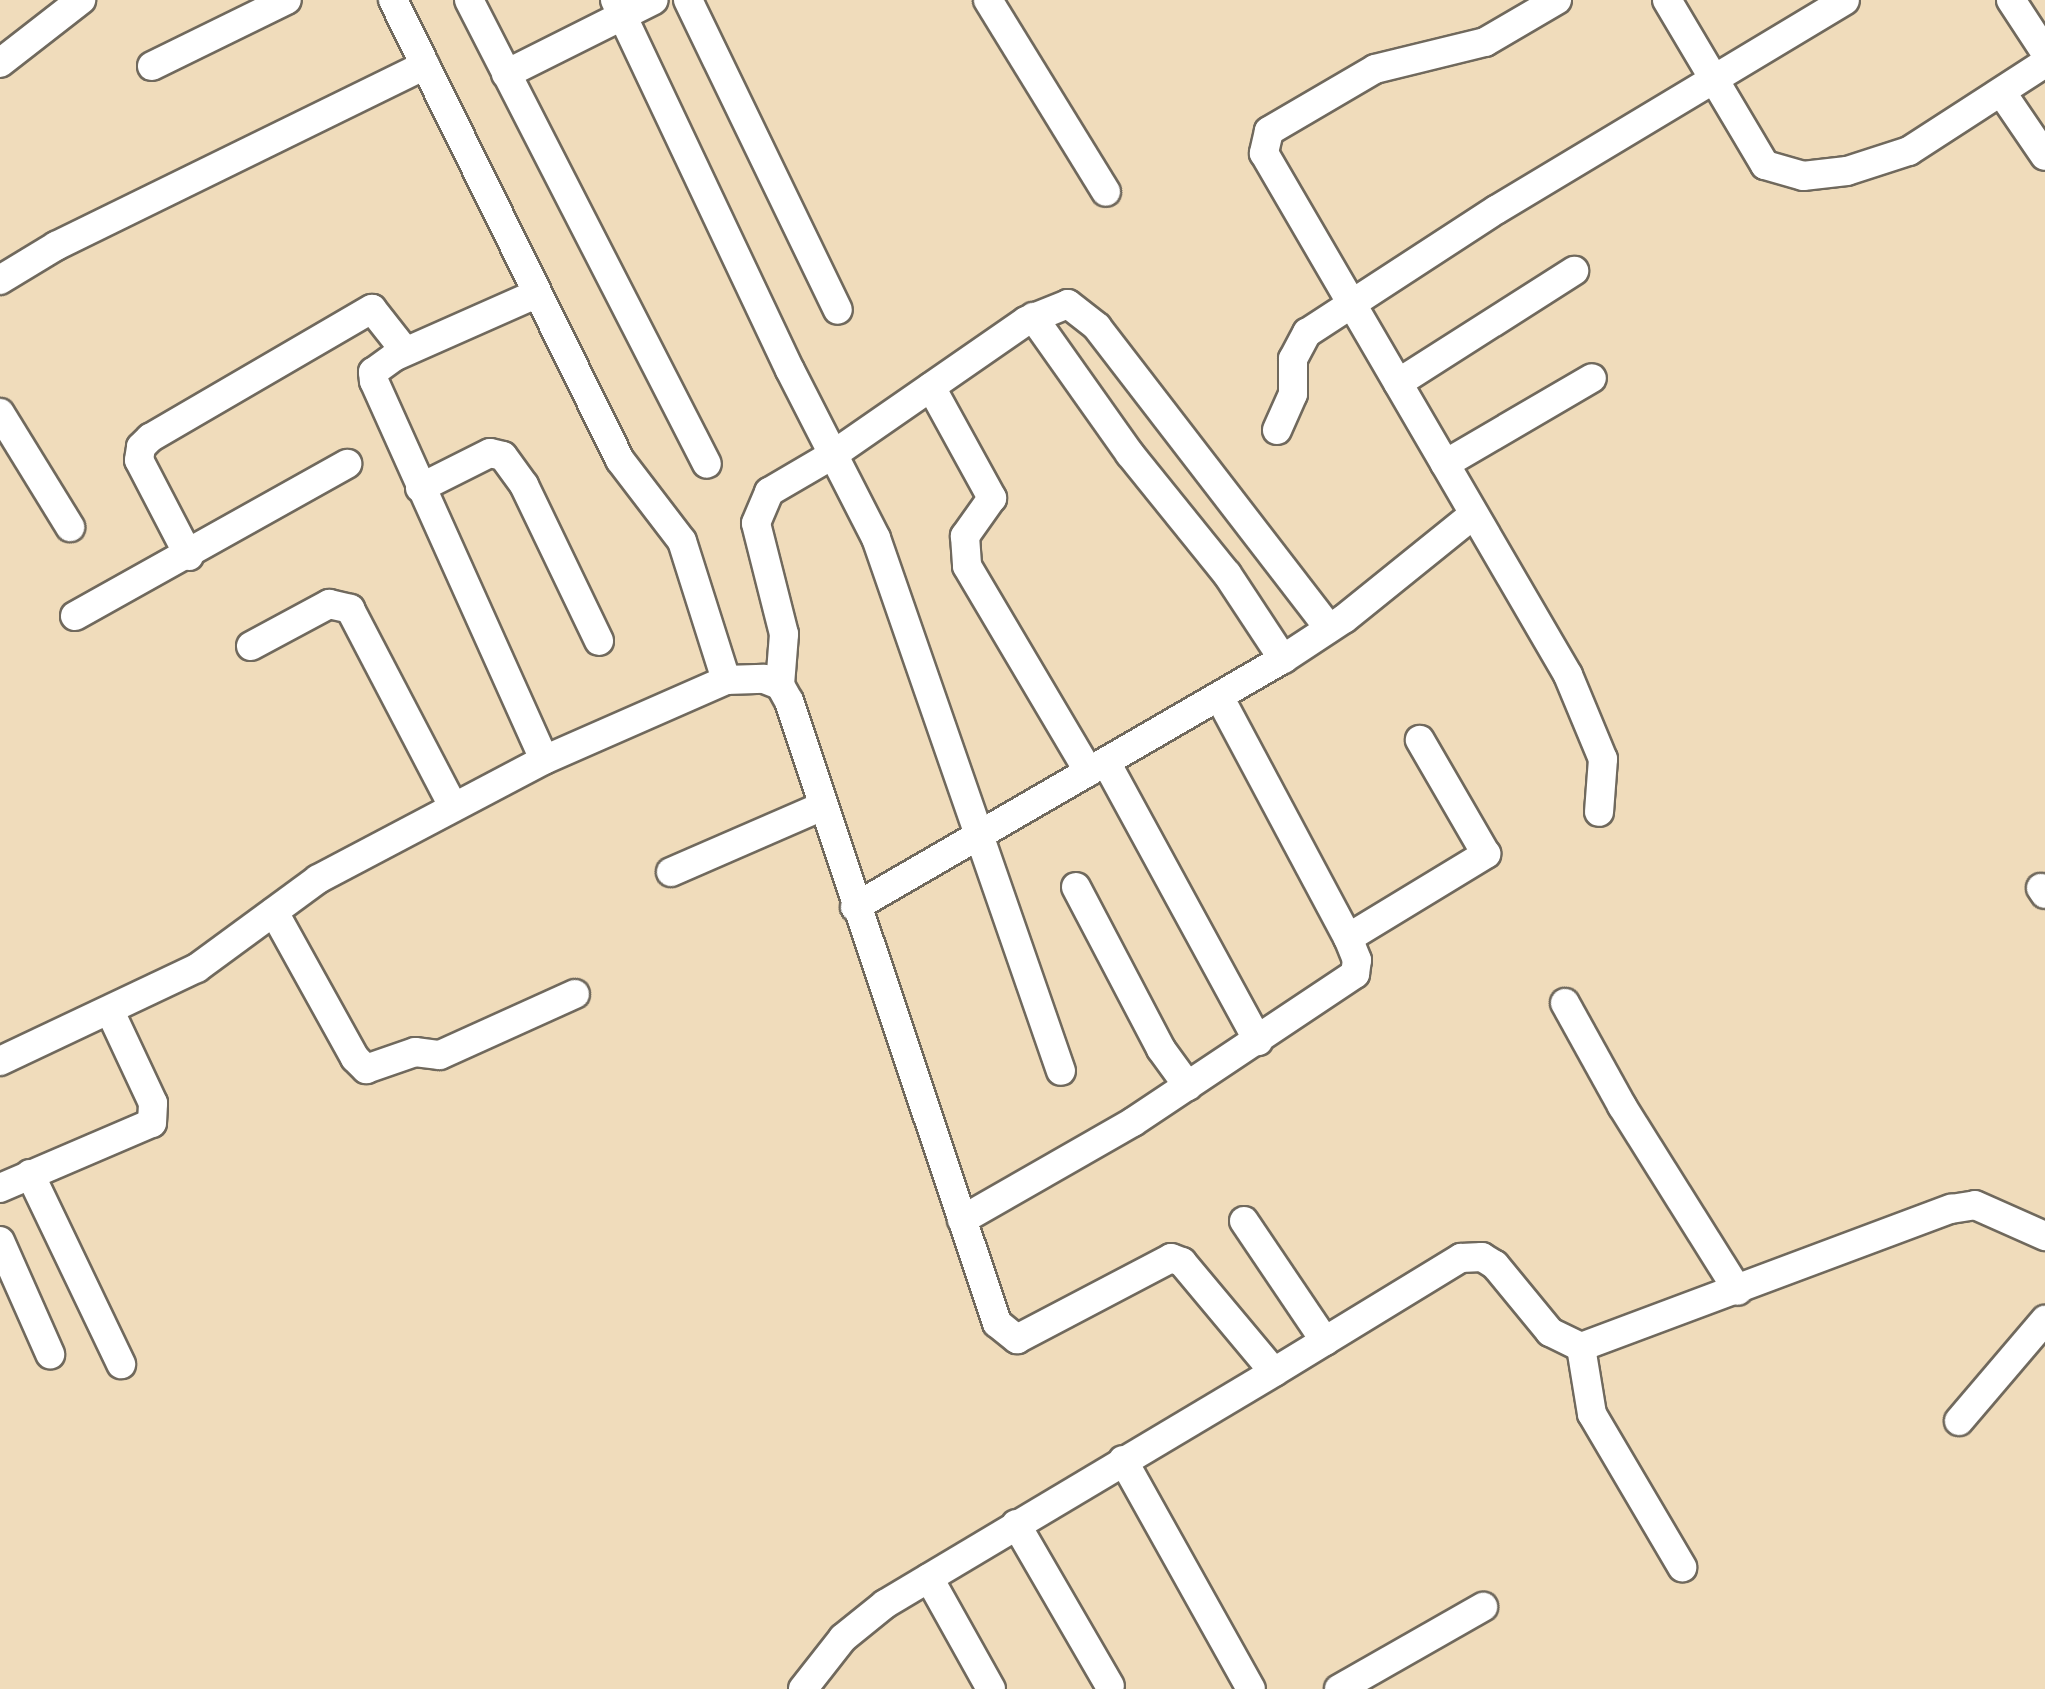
<!DOCTYPE html>
<html>
<head>
<meta charset="utf-8">
<style>
	body { margin:0 }
	#map { position:relative; width:2045px; height:1689px; overflow:hidden; background:#f0dcbb; font-family:Sriracha,sans-serif }
	div>[style] { position:absolute }
	[style*='--x'] { left:calc(var(--x)*1px); top:calc(var(--y)*1px); width:calc(var(--w)*1px); rotate:calc(var(--a)*1deg) }
	.roads { filter:drop-shadow(2px 0 #70695d) drop-shadow(-2px 0 #70695d) drop-shadow(0 2px #70695d) drop-shadow(0 -2px #70695d) }
	.minor>* { height:28px; margin:-14px; padding:0 14px; transform-origin:14px; border-radius:14px; background:#fff }
	span { translate:-50% -50%; white-space:nowrap; text-align:center; line-height:1.15; -webkit-text-stroke:7px #fbf7ec; paint-order:stroke }
</style>
</head>
<body>
<div id="map">
	<div class="roads">
		<div class="minor">
			<i style="--x:393;--y:0;--w:513;--a:63.73"></i>
			<i style="--x:620;--y:460;--w:102;--a:52.6"></i>
			<i style="--x:682;--y:541;--w:146;--a:72.4"></i>
			<i style="--x:469;--y:0;--w:521;--a:62.85"></i>
			<i style="--x:615;--y:0;--w:409;--a:64.7"></i>
			<i style="--x:790;--y:370;--w:189;--a:62.9"></i>
			<i style="--x:876;--y:538;--w:564;--a:70.86"></i>
			<i style="--x:688;--y:0;--w:344;--a:64.2"></i>
			<i style="--x:988;--y:0;--w:225;--a:58.4"></i>
			<i style="--x:1557;--y:0;--w:83;--a:149.7"></i>
			<i style="--x:1485;--y:42;--w:113;--a:166.2"></i>
			<i style="--x:1375;--y:69;--w:123;--a:149.7"></i>
			<i style="--x:1269;--y:131;--w:23;--a:103"></i>
			<i style="--x:1264;--y:153;--w:604;--a:59.78"></i>
			<i style="--x:1568;--y:675;--w:91;--a:67.4"></i>
			<i style="--x:1603;--y:759;--w:53;--a:94.3"></i>
			<i style="--x:1667;--y:0;--w:192;--a:59.3"></i>
			<i style="--x:1765;--y:165;--w:40;--a:16"></i>
			<i style="--x:1803;--y:176;--w:44;--a:-6.5"></i>
			<i style="--x:1847;--y:171;--w:65;--a:-17.9"></i>
			<i style="--x:1909;--y:151;--w:162;--a:-32.9"></i>
			<i style="--x:2011;--y:0;--w:62;--a:56.8"></i>
			<i style="--x:0;--y:63;--w:103;--a:-37.9"></i>
			<i style="--x:152;--y:66;--w:150;--a:-26.1"></i>
			<i style="--x:506;--y:74;--w:165;--a:-26.6"></i>
			<i style="--x:2002;--y:93;--w:76;--a:55.7"></i>
			<i style="--x:0;--y:280;--w:66;--a:-31.3"></i>
			<i style="--x:56;--y:246;--w:411;--a:-26.1"></i>
			<i style="--x:536;--y:294;--w:155;--a:156.1"></i>
			<i style="--x:394;--y:357;--w:26;--a:144"></i>
			<i style="--x:373;--y:372;--w:9;--a:84"></i>
			<i style="--x:374;--y:381;--w:415;--a:65.8"></i>
			<i style="--x:1033;--y:317;--w:168;--a:54.7"></i>
			<i style="--x:1130;--y:454;--w:154;--a:51.1"></i>
			<i style="--x:1227;--y:574;--w:102;--a:56.6"></i>
			<i style="--x:1398;--y:383;--w:209;--a:-32.5"></i>
			<i style="--x:931;--y:387;--w:127;--a:61.2"></i>
			<i style="--x:992;--y:498;--w:47;--a:125.4"></i>
			<i style="--x:965;--y:536;--w:30;--a:86"></i>
			<i style="--x:967;--y:566;--w:239;--a:59.4"></i>
			<i style="--x:0;--y:413;--w:134;--a:58.4"></i>
			<i style="--x:1277;--y:430;--w:39;--a:-66"></i>
			<i style="--x:1293;--y:394;--w:35;--a:-90"></i>
			<i style="--x:1293;--y:359;--w:30;--a:-62"></i>
			<i style="--x:1307;--y:333;--w:225;--a:-33.1"></i>
			<i style="--x:1496;--y:210;--w:407;--a:-31"></i>
			<i style="--x:1445;--y:464;--w:170;--a:-30.3"></i>
			<i style="--x:420;--y:488;--w:78;--a:-26.6"></i>
			<i style="--x:490;--y:453;--w:13;--a:13"></i>
			<i style="--x:503;--y:456;--w:36;--a:54"></i>
			<i style="--x:524;--y:485;--w:173;--a:64.3"></i>
			<i style="--x:189;--y:556;--w:108;--a:-117.5"></i>
			<i style="--x:139;--y:460;--w:13;--a:-81"></i>
			<i style="--x:141;--y:447;--w:13;--a:-45"></i>
			<i style="--x:150;--y:438;--w:257;--a:-30.2"></i>
			<i style="--x:372;--y:309;--w:53;--a:51.8"></i>
			<i style="--x:75;--y:616;--w:312;--a:-29.2"></i>
			<i style="--x:251;--y:646;--w:89;--a:-28.3"></i>
			<i style="--x:329;--y:604;--w:22;--a:13"></i>
			<i style="--x:350;--y:609;--w:222;--a:62.4"></i>
			<i style="--x:780;--y:685;--w:51;--a:-85.5"></i>
			<i style="--x:784;--y:634;--w:114;--a:-104.2"></i>
			<i style="--x:756;--y:523;--w:34;--a:-67"></i>
			<i style="--x:769;--y:492;--w:75;--a:-30.3"></i>
			<i style="--x:834;--y:454;--w:234;--a:-34.7"></i>
			<i style="--x:1026;--y:321;--w:45;--a:-22"></i>
			<i style="--x:1068;--y:304;--w:37;--a:38"></i>
			<i style="--x:1097;--y:327;--w:380;--a:52.4"></i>
			<i style="--x:1106;--y:762;--w:318;--a:61.4"></i>
			<i style="--x:671;--y:872;--w:166;--a:-23.5"></i>
			<i style="--x:1076;--y:887;--w:183;--a:62.3"></i>
			<i style="--x:1161;--y:1049;--w:46;--a:53.9"></i>
			<i style="--x:2041;--y:888;--w:7;--a:56"></i>
			<i style="--x:855;--y:907;--w:495;--a:-30.1"></i>
			<i style="--x:1283;--y:659;--w:73;--a:-33.3"></i>
			<i style="--x:1344;--y:619;--w:166;--a:-38.9"></i>
			<i style="--x:274;--y:912;--w:167;--a:61"></i>
			<i style="--x:355;--y:1058;--w:16;--a:45"></i>
			<i style="--x:366;--y:1069;--w:52;--a:-19.1"></i>
			<i style="--x:415;--y:1052;--w:25;--a:7"></i>
			<i style="--x:440;--y:1055;--w:148;--a:-24.3"></i>
			<i style="--x:1348;--y:938;--w:162;--a:-31.3"></i>
			<i style="--x:1486;--y:854;--w:132;--a:-120.1"></i>
			<i style="--x:1565;--y:1003;--w:118;--a:61"></i>
			<i style="--x:1622;--y:1106;--w:218;--a:57.9"></i>
			<i style="--x:0;--y:1061;--w:218;--a:-25.3"></i>
			<i style="--x:197;--y:968;--w:150;--a:-36.3"></i>
			<i style="--x:318;--y:879;--w:255;--a:-27.8"></i>
			<i style="--x:544;--y:760;--w:199;--a:-23.7"></i>
			<i style="--x:726;--y:680;--w:38;--a:-2"></i>
			<i style="--x:764;--y:679;--w:17;--a:21"></i>
			<i style="--x:780;--y:685;--w:18;--a:61"></i>
			<i style="--x:789;--y:701;--w:656;--a:71.51"></i>
			<i style="--x:997;--y:1323;--w:26;--a:39"></i>
			<i style="--x:1017;--y:1339;--w:174;--a:-27.7"></i>
			<i style="--x:1171;--y:1258;--w:12;--a:20"></i>
			<i style="--x:1182;--y:1262;--w:143;--a:50.1"></i>
			<i style="--x:1274;--y:1372;--w:219;--a:-31.4"></i>
			<i style="--x:1461;--y:1258;--w:21;--a:-3"></i>
			<i style="--x:1482;--y:1257;--w:15;--a:32"></i>
			<i style="--x:1495;--y:1265;--w:87;--a:50.6"></i>
			<i style="--x:1550;--y:1332;--w:34;--a:26"></i>
			<i style="--x:1581;--y:1347;--w:395;--a:-20.5"></i>
			<i style="--x:1951;--y:1209;--w:24;--a:-9"></i>
			<i style="--x:1975;--y:1205;--w:77;--a:23.9"></i>
			<i style="--x:30;--y:1174;--w:211;--a:64.4"></i>
			<i style="--x:0;--y:1188;--w:165;--a:-23.2"></i>
			<i style="--x:152;--y:1123;--w:20;--a:-87"></i>
			<i style="--x:153;--y:1103;--w:102;--a:-115.1"></i>
			<i style="--x:962;--y:1220;--w:197;--a:-29.8"></i>
			<i style="--x:1133;--y:1122;--w:267;--a:-33.7"></i>
			<i style="--x:1355;--y:974;--w:14;--a:-82"></i>
			<i style="--x:1357;--y:960;--w:24;--a:-112"></i>
			<i style="--x:1348;--y:938;--w:272;--a:-118.1"></i>
			<i style="--x:1244;--y:1221;--w:145;--a:56"></i>
			<i style="--x:0;--y:1241;--w:124;--a:66.1"></i>
			<i style="--x:1581;--y:1347;--w:68;--a:80.7"></i>
			<i style="--x:1592;--y:1414;--w:178;--a:59.5"></i>
			<i style="--x:1959;--y:1421;--w:133;--a:-49.6"></i>
			<i style="--x:1123;--y:1460;--w:262;--a:60.8"></i>
			<i style="--x:1016;--y:1524;--w:187;--a:59.9"></i>
			<i style="--x:929;--y:1578;--w:127;--a:60.8"></i>
			<i style="--x:803;--y:1689;--w:65;--a:-51.9"></i>
			<i style="--x:843;--y:1638;--w:54;--a:-39"></i>
			<i style="--x:885;--y:1604;--w:453;--a:-30.8"></i>
			<i style="--x:1339;--y:1689;--w:166;--a:-29.7"></i>
		</div>
	</div>
</div>
</body>
</html>
